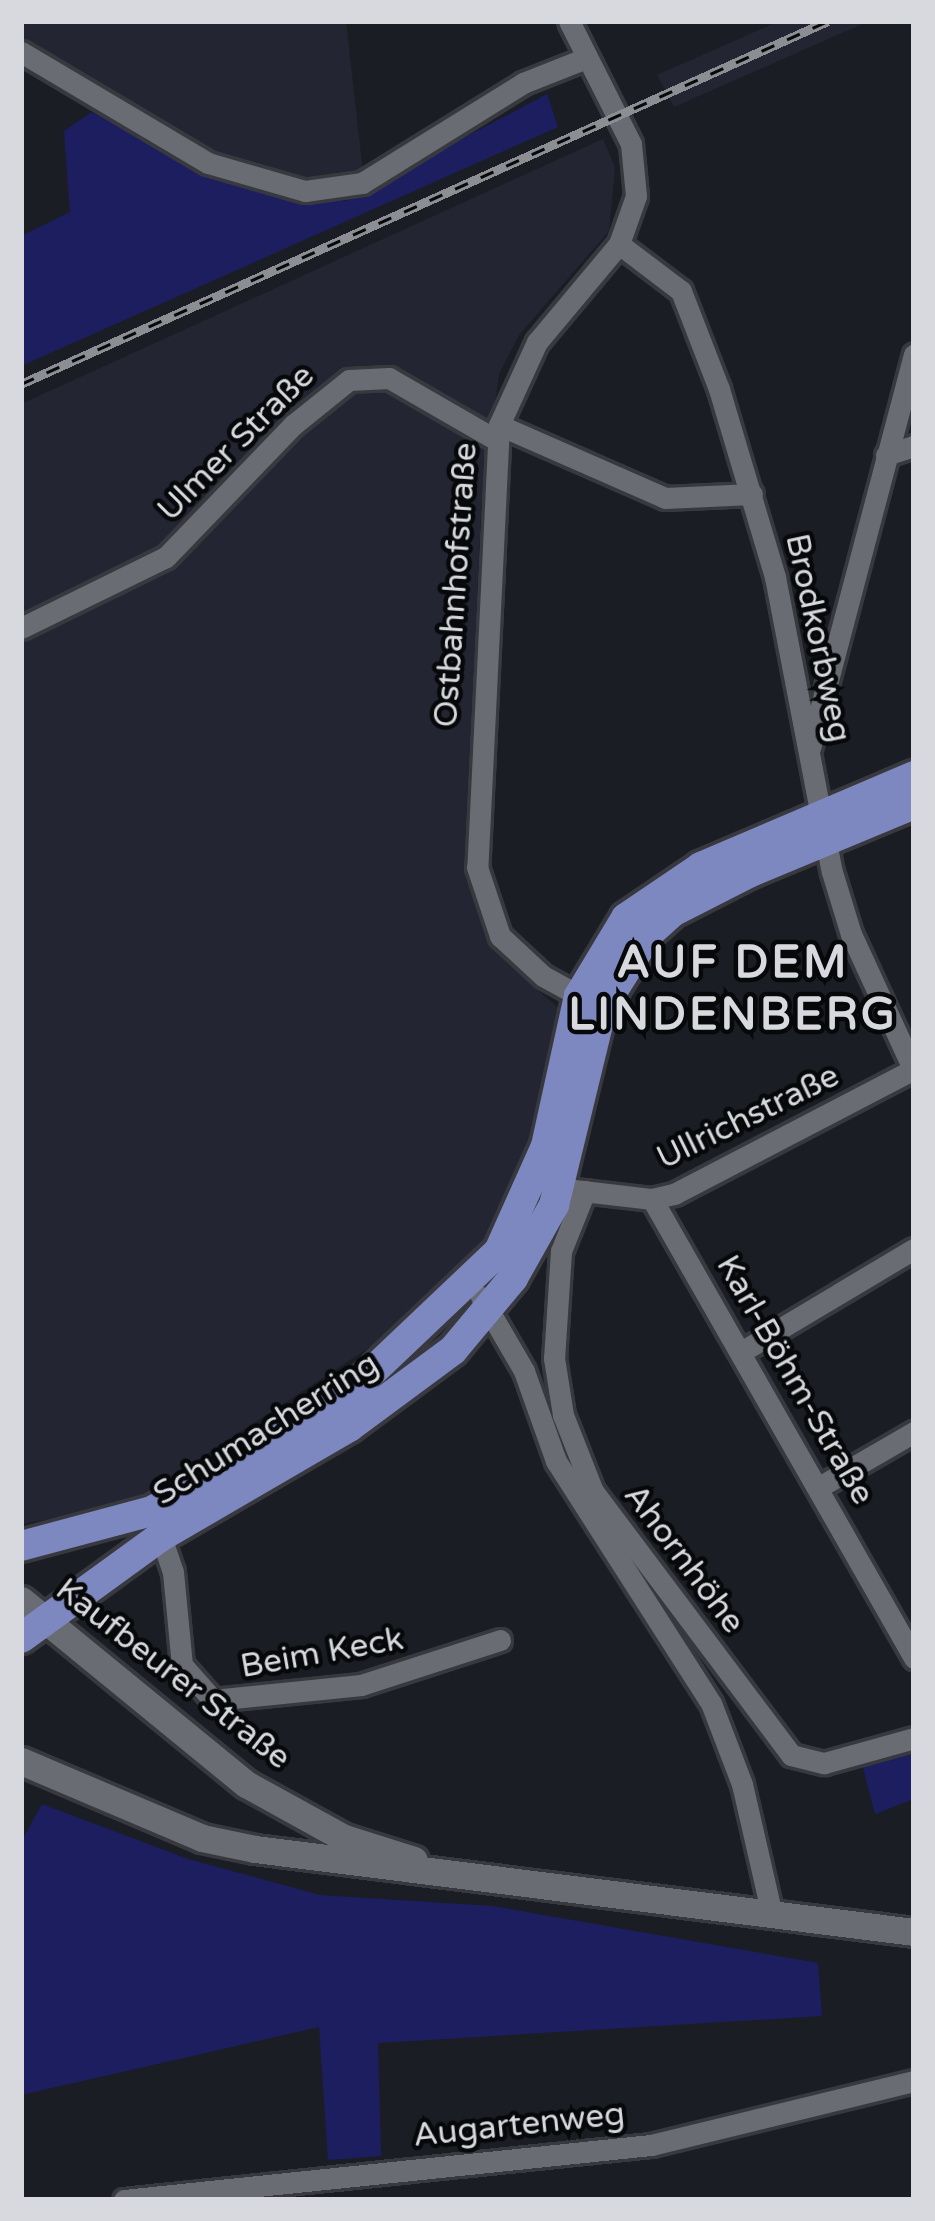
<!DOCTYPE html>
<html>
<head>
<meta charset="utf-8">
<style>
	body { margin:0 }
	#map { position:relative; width:935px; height:2221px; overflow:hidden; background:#1b1d24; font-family:"Varela Round",sans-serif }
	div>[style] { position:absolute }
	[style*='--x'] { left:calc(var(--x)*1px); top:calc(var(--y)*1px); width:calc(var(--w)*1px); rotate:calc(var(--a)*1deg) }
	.built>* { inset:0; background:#232532 }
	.green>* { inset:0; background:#1d1e60 }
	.roads { filter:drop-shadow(3px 0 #38393f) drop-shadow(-3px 0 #38393f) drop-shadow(0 3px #38393f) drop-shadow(0 -3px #38393f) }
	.street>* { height:21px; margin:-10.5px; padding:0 10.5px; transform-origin:10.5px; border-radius:10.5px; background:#6a6c74 }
	.secondary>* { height:27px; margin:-13.5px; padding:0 13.5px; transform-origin:13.5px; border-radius:13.5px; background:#6a6c74 }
	.primary>* { height:30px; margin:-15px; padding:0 15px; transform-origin:15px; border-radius:15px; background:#7e88c0 }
	.rail>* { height:9px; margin-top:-4.5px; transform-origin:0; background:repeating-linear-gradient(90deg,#07080a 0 14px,#8c8e93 0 28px); box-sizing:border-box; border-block:3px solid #8c8e93 }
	span { translate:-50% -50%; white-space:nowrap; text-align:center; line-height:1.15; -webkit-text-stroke:9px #07080a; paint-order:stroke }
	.street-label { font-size:33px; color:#d8d9de }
	.district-label { font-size:45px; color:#d8d9de; font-weight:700; letter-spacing:3px }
	.frame { position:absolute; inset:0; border:24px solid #d8d9de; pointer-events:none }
</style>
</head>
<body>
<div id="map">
	<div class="built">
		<i style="clip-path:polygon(21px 21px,346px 21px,363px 173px,308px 183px,215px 157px,21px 39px)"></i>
		<i style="clip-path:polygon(779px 21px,869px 21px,674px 107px,657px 75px)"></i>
		<i style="clip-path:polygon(603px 139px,615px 167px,609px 231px,519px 335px,499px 374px,481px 511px,465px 878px,506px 962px,565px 1014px,527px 1150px,470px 1268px,399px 1328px,150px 1491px,105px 1510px,21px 1524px,21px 404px)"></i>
	</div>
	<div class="green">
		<i style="clip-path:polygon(547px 94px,558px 127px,21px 366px,21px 236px,70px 212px,64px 131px,92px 112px,218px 180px,279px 198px,345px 201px)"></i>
		<i style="clip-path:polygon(914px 1747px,914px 1799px,875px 1814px,862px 1764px)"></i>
		<i style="clip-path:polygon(42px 1804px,188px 1859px,320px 1895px,493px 1906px,818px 1963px,822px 2016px,378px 2043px,381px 2156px,328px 2160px,319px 2027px,21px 2095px,21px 1842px)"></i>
	</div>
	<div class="roads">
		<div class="street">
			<i style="--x:569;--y:21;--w:138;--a:63.2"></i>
			<i style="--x:631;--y:144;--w:52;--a:84.5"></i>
			<i style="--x:636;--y:196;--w:51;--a:109.5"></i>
			<i style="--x:619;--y:244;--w:128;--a:129.9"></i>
			<i style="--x:537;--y:342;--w:91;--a:114.6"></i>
			<i style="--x:499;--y:425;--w:443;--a:92.8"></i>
			<i style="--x:477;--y:867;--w:73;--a:71.6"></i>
			<i style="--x:500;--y:936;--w:59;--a:42.9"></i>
			<i style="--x:543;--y:976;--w:50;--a:28.6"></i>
			<i style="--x:21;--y:52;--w:217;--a:30.7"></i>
			<i style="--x:208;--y:163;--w:101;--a:16.1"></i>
			<i style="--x:305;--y:191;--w:58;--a:-8"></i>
			<i style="--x:362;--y:183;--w:190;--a:-31.8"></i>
			<i style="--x:523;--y:83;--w:68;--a:-21.6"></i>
			<i style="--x:619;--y:244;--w:78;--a:37.2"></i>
			<i style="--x:681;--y:291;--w:105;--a:68.8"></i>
			<i style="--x:719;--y:389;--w:196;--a:73.4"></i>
			<i style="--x:775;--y:577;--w:300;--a:79.1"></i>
			<i style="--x:832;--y:872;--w:65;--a:73"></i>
			<i style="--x:851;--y:934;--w:151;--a:65.3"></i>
			<i style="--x:499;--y:425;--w:181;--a:23.7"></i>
			<i style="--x:665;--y:498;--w:87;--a:-2.6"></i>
			<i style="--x:886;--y:455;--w:29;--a:-18"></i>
			<i style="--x:21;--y:628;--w:161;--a:-26.1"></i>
			<i style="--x:166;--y:557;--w:183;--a:-46.1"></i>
			<i style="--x:293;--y:425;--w:72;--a:-38.8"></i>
			<i style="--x:349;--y:380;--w:40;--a:-2.9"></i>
			<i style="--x:389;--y:378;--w:126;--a:30"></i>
			<i style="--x:810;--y:748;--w:407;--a:-75.2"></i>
			<i style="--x:574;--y:1190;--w:79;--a:6.6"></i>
			<i style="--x:652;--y:1199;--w:23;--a:-13"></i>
			<i style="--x:674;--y:1194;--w:271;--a:-27.5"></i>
			<i style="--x:585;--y:1191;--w:65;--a:111.8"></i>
			<i style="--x:561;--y:1251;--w:107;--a:93.7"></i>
			<i style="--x:554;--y:1358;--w:58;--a:81"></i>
			<i style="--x:563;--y:1415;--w:82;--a:68.5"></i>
			<i style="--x:593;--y:1491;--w:330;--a:53.1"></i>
			<i style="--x:791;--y:1755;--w:34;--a:14"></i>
			<i style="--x:824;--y:1763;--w:93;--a:-15.5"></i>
			<i style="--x:652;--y:1199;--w:529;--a:60.28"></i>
			<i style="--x:481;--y:1297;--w:86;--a:59.8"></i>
			<i style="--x:524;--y:1371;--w:96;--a:70.4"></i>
			<i style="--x:556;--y:1461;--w:287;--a:57.4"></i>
			<i style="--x:711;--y:1703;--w:87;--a:69.1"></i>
			<i style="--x:742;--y:1784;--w:134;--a:77.1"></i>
			<i style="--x:741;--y:1352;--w:201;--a:-30.8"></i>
			<i style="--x:819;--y:1487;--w:110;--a:-30.1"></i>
			<i style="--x:158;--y:1528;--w:46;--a:71.2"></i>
			<i style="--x:173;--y:1572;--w:93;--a:84.5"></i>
			<i style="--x:182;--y:1665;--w:47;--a:48.5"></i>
			<i style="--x:213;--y:1700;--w:149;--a:-5.8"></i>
			<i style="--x:361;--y:1685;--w:146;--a:-17.9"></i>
			<i style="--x:124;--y:2200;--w:530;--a:-5.96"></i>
			<i style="--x:651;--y:2145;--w:271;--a:-13.7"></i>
		</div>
		<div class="secondary">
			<i style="--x:21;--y:1600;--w:291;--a:39.3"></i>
			<i style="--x:246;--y:1784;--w:112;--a:28.9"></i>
			<i style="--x:344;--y:1838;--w:73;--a:17.4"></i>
			<i style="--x:21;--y:1761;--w:197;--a:23"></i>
			<i style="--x:202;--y:1838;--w:54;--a:11.7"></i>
			<i style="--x:255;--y:1849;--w:664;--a:7.18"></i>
		</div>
		<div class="primary">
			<i style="--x:21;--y:1546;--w:136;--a:-15"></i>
			<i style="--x:152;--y:1511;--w:217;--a:-30.1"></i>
			<i style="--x:340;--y:1402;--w:219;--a:-43.5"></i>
			<i style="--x:499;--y:1251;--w:115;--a:-65.9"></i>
			<i style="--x:546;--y:1146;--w:154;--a:-77.6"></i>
			<i style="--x:579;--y:996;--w:91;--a:-58.9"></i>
			<i style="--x:626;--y:918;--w:91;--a:-34.2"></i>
			<i style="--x:701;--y:867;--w:232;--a:-23.1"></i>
			<i style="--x:21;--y:1638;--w:172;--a:-36"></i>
			<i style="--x:160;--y:1537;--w:219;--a:-30.2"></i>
			<i style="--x:349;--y:1427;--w:129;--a:-36.5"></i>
			<i style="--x:453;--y:1350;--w:94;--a:-50.2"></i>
			<i style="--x:513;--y:1278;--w:84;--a:-60.7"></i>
			<i style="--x:554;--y:1205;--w:203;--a:-76.3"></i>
			<i style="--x:602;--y:1008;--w:89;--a:-57.9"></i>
			<i style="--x:649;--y:933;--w:31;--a:-42"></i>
			<i style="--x:672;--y:912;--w:89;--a:-26.9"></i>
			<i style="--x:751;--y:872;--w:177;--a:-22.6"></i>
		</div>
	</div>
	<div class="rail">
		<i style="--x:21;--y:384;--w:885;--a:-24.22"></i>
	</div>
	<div class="street-label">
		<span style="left:236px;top:443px;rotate:-45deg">Ulmer Straße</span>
		<span style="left:456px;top:585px;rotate:-86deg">Ostbahnhofstraße</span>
		<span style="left:818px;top:638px;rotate:78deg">Brodkorbweg</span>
		<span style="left:748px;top:1117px;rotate:-26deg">Ullrichstraße</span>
		<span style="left:795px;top:1380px;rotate:60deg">Karl-Böhm-Straße</span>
		<span style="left:266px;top:1429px;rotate:-32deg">Schumacherring</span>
		<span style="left:684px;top:1559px;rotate:53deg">Ahornhöhe</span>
		<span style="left:322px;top:1653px;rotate:-10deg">Beim Keck</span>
		<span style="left:173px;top:1674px;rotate:38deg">Kaufbeurer Straße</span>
		<span style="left:519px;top:2125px;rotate:-6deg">Augartenweg</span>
	</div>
	<div class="district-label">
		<span style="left:733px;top:990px">AUF DEM<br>LINDENBERG</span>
	</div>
	<div class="frame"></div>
</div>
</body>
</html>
